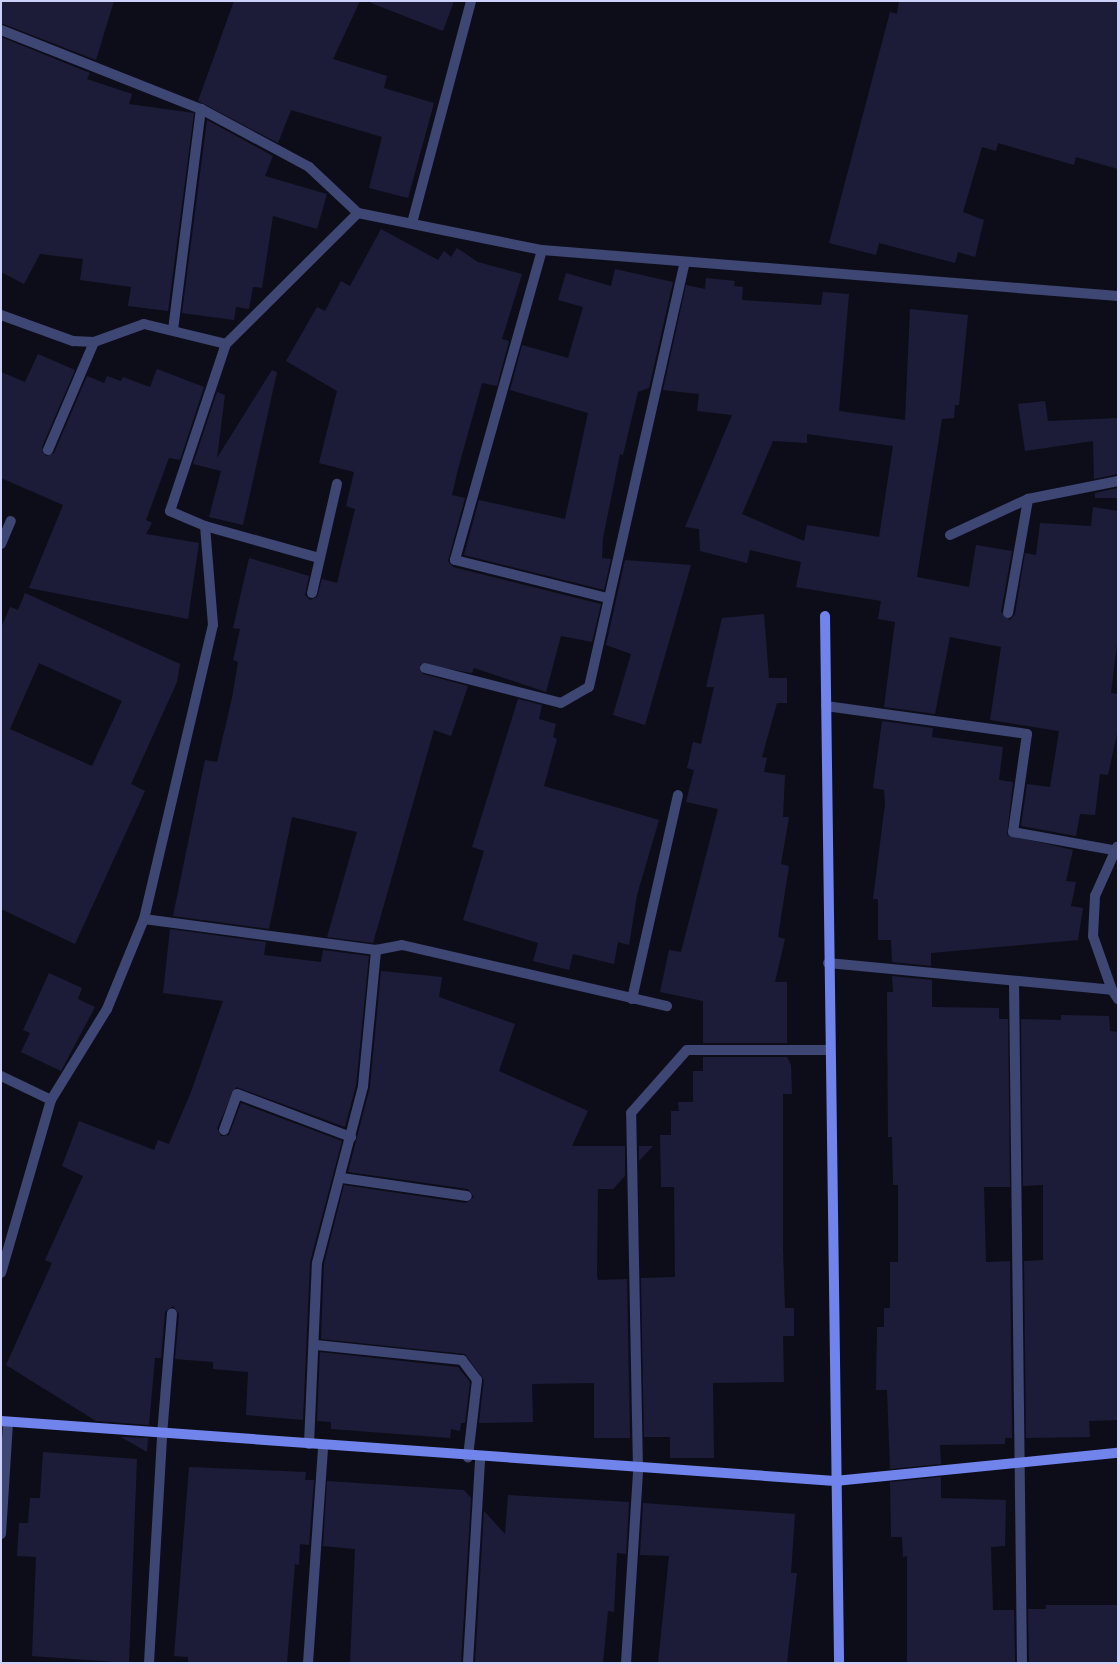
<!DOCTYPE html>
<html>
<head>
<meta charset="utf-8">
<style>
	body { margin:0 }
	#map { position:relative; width:1119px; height:1664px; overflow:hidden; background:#0d0d1a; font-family:Mulish,sans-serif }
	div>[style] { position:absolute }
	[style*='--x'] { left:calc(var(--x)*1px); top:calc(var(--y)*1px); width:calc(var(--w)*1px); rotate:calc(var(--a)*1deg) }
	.building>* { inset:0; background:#1c1c38 }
	.lane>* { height:10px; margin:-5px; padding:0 5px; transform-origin:5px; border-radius:5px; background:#3e4673 }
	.street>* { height:10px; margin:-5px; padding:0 5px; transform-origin:5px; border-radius:5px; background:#3e4673 }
	.secondary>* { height:10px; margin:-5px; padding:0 5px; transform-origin:5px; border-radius:5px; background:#7184eb }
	span { translate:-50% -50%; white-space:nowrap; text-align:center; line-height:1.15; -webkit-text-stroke:4px #0d0d1a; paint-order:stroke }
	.frame { position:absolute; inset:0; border:2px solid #cdd0f8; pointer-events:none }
</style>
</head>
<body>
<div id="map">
	<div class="building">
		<i style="clip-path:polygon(1px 1px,114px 1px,96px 60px,1px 23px)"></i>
		<i style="clip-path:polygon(234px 1px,360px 1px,333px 59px,387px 76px,384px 88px,434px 103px,408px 198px,369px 188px,382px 137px,291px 110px,278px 143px,198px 101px)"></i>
		<i style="clip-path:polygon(454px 1px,443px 31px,371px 3px,371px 1px)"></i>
		<i style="clip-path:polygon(899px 1px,1118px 1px,1118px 169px,1076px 157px,1074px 165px,998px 143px,996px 151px,982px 147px,963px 212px,984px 220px,975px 257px,958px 252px,955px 263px,879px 243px,876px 255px,829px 243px,890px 12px,897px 14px)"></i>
		<i style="clip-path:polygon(1px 37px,90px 73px,87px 79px,132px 94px,129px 104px,194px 113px,168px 311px,128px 306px,131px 287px,80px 280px,83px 259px,40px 254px,24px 284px,1px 272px)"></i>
		<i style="clip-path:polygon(207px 120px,273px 156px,265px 176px,327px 194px,317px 229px,273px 216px,262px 288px,253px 287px,249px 309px,236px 307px,234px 320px,182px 313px)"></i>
		<i style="clip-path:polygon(381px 229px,438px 260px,444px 251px,451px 257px,457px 248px,478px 262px,522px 274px,502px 339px,509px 341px,497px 386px,482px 383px,458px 469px,452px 495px,465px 498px,448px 561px,453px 567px,601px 604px,592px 642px,561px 636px,546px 692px,474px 668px,472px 673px,420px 664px,423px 674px,468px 686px,451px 736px,434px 730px,373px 943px,327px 937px,357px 832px,292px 817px,269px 929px,173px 916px,205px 760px,217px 762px,232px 698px,238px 662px,233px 660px,240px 629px,233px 628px,249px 558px,309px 576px,305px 595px,310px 600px,317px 597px,322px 579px,337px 583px,355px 509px,346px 506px,354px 472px,319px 463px,337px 391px,286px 361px,317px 307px,325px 311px,341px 281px,350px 286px)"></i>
		<i style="clip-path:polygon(615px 269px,673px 282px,649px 388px,638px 392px,623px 455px,620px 454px,603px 538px,602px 558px,611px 559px,604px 590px,464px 555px,479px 500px,565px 519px,588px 413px,510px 390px,522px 345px,568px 358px,583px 307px,558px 300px,566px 273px,611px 286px)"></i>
		<i style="clip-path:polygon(evenodd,706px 278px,735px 281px,734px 286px,743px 287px,742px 300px,821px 305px,823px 292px,849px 294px,839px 411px,905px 420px,910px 309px,968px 315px,959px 405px,955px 405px,954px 418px,942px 419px,917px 577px,969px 587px,976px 545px,1012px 551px,1001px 612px,1010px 620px,1015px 614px,1025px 553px,1036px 555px,1040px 523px,1091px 526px,1093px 507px,1118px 511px,1118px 635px,1111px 693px,1118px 694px,1118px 729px,1108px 775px,1100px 774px,1095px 815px,1080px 814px,1076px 836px,1021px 826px,1027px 784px,1050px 787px,1059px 731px,990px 720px,1001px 647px,950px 637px,935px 714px,884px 707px,895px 622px,878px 619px,881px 601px,796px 587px,801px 562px,750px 550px,747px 563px,700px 551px,699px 529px,685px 527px,732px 415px,697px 411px,699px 394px,663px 390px,686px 285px,705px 289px,706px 278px,807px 434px,893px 446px,879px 537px,807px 525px,804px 541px,742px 514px,773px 441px,807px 443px,807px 434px)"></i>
		<i style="clip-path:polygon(38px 354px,75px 370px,42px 447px,46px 456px,54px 453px,87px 376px,104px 383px,107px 376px,121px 381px,123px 377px,150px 387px,157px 369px,204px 387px,180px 460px,169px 458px,146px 520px,152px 523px,146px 534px,199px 543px,188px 619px,29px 588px,63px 505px,1px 478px,1px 372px,25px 382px)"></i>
		<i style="clip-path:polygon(272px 370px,277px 372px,243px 525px,209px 517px,221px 471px,193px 464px,217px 392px,225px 395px,217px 458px)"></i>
		<i style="clip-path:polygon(1045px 401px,1048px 421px,1118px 418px,1118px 474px,1094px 479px,1093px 441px,1025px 451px,1018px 404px)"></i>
		<i style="clip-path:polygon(1118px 488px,1118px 498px,1095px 498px,1095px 493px)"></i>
		<i style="clip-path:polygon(625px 560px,691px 565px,645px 725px,613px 715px,631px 654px,606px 645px)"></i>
		<i style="clip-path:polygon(evenodd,25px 593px,180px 664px,177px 682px,131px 784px,145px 791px,75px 944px,1px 909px,1px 628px,10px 607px,18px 610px,25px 593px,39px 663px,122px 701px,92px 766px,10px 729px,39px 663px)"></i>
		<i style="clip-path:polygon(764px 614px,769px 678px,787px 678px,787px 703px,777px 703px,762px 757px,767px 758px,764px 772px,785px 775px,783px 817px,789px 817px,781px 864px,789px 866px,778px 937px,785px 939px,775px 982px,787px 982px,787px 1043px,703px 1043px,703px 1001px,660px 992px,669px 950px,681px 952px,718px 809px,686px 802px,694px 770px,687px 768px,693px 742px,701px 744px,714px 687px,706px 687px,722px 618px)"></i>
		<i style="clip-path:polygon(518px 699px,542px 705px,539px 719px,556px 724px,553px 737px,557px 739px,544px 786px,659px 820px,637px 895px,629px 945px,618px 942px,614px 964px,573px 954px,569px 970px,533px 961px,538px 943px,463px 920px,484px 851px,472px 847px)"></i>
		<i style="clip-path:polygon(882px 721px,933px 728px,932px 737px,1003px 747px,999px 780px,1013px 782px,1007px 835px,1073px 850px,1066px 881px,1076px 882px,1071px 906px,1083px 908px,1078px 940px,931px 953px,931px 966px,892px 962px,891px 940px,878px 940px,878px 899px,873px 899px,885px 804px,884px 790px,873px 788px)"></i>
		<i style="clip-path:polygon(170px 929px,266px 942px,264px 955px,321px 962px,323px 950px,369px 956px,356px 1085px,345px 1127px,236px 1087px,217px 1128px,221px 1136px,229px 1135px,241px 1103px,342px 1141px,310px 1262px,303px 1420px,246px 1415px,248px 1372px,213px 1369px,213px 1362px,175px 1359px,179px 1314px,173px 1306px,165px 1312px,161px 1358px,155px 1358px,149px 1425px,96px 1421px,6px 1365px,52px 1263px,45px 1260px,83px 1176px,62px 1166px,79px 1121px,154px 1150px,158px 1140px,169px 1144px,191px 1092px,223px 1001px,163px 993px)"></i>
		<i style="clip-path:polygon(381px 971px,442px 977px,439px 997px,515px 1024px,499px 1071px,588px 1111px,572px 1146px,625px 1146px,625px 1176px,613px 1189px,598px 1189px,597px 1276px,598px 1280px,627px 1279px,630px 1438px,594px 1438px,594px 1383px,532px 1384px,533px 1422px,479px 1423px,484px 1380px,465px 1354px,321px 1339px,324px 1264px,344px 1185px,466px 1203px,474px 1197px,468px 1189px,348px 1172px,370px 1087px)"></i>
		<i style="clip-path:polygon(49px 973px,82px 988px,78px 999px,95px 1007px,61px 1071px,21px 1052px,30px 1033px,23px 1030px)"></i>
		<i style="clip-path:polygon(892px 976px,932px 980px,932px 1007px,999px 1008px,999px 1019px,1008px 1019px,1010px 1187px,984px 1187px,986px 1262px,1010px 1261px,1012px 1438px,1005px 1438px,1005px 1444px,940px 1445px,941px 1464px,890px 1469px,887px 1390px,876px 1390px,877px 1327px,884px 1327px,884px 1308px,890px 1308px,890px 1262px,898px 1262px,898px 1185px,893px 1185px,892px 1137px,888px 1137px,887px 992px,893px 992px)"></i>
		<i style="clip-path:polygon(1061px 1015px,1109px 1016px,1110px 1031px,1118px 1032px,1118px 1420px,1089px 1421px,1090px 1437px,1026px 1438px,1024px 1261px,1043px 1260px,1043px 1185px,1023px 1186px,1021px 1019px,1061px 1020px)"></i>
		<i style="clip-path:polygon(703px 1057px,787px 1057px,791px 1065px,792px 1094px,783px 1094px,783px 1249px,785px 1308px,794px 1308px,794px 1336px,783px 1336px,784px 1382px,713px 1383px,714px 1458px,670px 1458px,670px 1437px,644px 1437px,641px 1278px,675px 1277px,674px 1187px,661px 1187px,660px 1135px,671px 1135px,671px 1111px,679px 1111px,678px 1102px,693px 1102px,693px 1071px,703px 1071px)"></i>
		<i style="clip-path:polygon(639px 1146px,653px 1146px,639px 1161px)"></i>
		<i style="clip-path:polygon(320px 1352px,458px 1367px,470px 1382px,465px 1423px,461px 1423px,460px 1431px,451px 1429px,450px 1438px,331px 1429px,331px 1422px,317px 1421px)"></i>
		<i style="clip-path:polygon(121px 1437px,148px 1438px,147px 1452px)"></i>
		<i style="clip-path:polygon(43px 1452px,137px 1459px,129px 1663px,32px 1656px,36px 1557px,17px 1556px,19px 1523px,28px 1523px,30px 1498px,40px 1498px)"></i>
		<i style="clip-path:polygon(189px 1467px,306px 1472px,305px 1480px,314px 1480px,309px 1545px,300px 1544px,299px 1565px,295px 1564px,287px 1663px,188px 1663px,188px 1657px,174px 1656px)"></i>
		<i style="clip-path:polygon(941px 1477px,941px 1498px,1006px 1500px,1005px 1546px,991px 1547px,993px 1610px,1014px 1610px,1015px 1662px,907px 1663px,907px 1556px,903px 1557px,902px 1537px,891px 1537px,890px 1482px)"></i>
		<i style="clip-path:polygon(327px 1481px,464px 1490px,471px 1498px,461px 1663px,350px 1663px,355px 1549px,323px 1546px)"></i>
		<i style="clip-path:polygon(508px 1495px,629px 1502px,626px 1554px,617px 1553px,614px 1612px,608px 1611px,603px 1663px,475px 1663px,484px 1511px,505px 1534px)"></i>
		<i style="clip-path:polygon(643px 1503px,795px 1514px,791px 1573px,797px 1573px,787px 1663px,658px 1663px,669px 1556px,640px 1555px)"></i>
		<i style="clip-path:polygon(1046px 1605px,1118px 1605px,1118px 1663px,1029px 1662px,1028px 1609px,1046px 1609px)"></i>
	</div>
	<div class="lane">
		<i style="--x:173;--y:330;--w:223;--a:-82.8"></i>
		<i style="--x:48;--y:450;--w:117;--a:-66.9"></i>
		<i style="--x:1;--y:544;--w:25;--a:-67"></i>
		<i style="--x:632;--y:999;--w:209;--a:-77.3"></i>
		<i style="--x:224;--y:1130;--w:38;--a:-70"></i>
		<i style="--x:237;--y:1094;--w:122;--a:20.7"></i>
		<i style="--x:342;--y:1178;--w:126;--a:8.2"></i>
		<i style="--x:316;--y:1345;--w:147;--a:5.9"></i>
		<i style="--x:462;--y:1360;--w:25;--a:53"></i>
		<i style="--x:477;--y:1380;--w:78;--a:96.7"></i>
		<i style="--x:162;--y:1435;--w:122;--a:-85.3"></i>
		<i style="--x:309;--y:1444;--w:181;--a:-87.5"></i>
		<i style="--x:317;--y:1263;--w:183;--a:-75.4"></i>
		<i style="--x:363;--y:1086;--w:137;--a:-84.5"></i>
	</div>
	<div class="street">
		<i style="--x:1;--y:30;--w:215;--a:21.6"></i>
		<i style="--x:201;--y:109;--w:123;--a:28.2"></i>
		<i style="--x:309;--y:167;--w:67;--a:43.2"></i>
		<i style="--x:358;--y:213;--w:188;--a:11.4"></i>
		<i style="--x:542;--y:250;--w:578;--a:4.57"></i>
		<i style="--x:412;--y:223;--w:230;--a:-75.1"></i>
		<i style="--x:542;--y:250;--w:322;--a:105.7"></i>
		<i style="--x:455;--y:560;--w:157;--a:14"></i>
		<i style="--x:1;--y:315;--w:77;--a:19.9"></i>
		<i style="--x:73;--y:341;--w:21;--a:3"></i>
		<i style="--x:94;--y:342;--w:53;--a:-19.8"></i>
		<i style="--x:144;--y:324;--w:84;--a:13.7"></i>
		<i style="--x:205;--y:526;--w:118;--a:15.7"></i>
		<i style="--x:950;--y:535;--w:86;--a:-24.8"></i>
		<i style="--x:1028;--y:499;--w:92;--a:-11.3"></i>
		<i style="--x:312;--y:593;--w:112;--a:-77.1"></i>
		<i style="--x:1008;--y:613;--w:116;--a:-80"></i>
		<i style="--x:425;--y:668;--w:140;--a:14.4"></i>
		<i style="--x:561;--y:703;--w:32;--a:-30"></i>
		<i style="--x:589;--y:687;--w:434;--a:-77.3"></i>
		<i style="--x:826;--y:706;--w:203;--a:7.9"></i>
		<i style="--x:1027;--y:734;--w:99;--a:98.1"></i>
		<i style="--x:1013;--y:832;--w:102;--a:10.2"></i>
		<i style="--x:144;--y:919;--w:234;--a:7.6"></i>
		<i style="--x:376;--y:950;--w:26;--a:-11"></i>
		<i style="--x:402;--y:945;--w:272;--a:13"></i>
		<i style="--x:828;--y:963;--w:285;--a:5.4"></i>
		<i style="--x:1112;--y:990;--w:11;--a:56"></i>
		<i style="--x:1014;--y:982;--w:681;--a:89.33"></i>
		<i style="--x:1112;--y:990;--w:57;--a:-109.4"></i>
		<i style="--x:1093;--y:936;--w:40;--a:-87.1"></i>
		<i style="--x:1095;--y:896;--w:54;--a:-65.8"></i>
		<i style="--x:1;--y:1076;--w:55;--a:25.6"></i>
		<i style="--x:51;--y:1100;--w:180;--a:106.1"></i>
		<i style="--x:51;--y:1100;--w:107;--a:-58.4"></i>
		<i style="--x:107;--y:1009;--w:97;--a:-67.7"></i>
		<i style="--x:144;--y:919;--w:302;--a:-76.8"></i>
		<i style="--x:213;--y:625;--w:99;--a:-94.6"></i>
		<i style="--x:205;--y:526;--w:38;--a:-157"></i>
		<i style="--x:170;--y:511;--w:176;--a:-71.5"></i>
		<i style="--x:226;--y:344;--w:186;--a:-44.8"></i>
		<i style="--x:1;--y:1534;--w:112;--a:-86.4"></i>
		<i style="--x:149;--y:1663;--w:228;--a:-86.7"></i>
		<i style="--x:308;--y:1663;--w:218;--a:-86"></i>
		<i style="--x:468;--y:1663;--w:205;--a:-86.6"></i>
		<i style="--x:626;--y:1663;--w:193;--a:-86.4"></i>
		<i style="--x:638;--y:1470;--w:357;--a:-91.1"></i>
		<i style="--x:631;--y:1113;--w:84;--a:-48.4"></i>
		<i style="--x:687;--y:1050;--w:142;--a:0"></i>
	</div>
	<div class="secondary">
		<i style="--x:825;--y:616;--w:1047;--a:89.23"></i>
		<i style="--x:1;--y:1421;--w:836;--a:4.11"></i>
		<i style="--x:835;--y:1481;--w:284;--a:-5.7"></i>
	</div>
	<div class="frame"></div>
</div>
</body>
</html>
